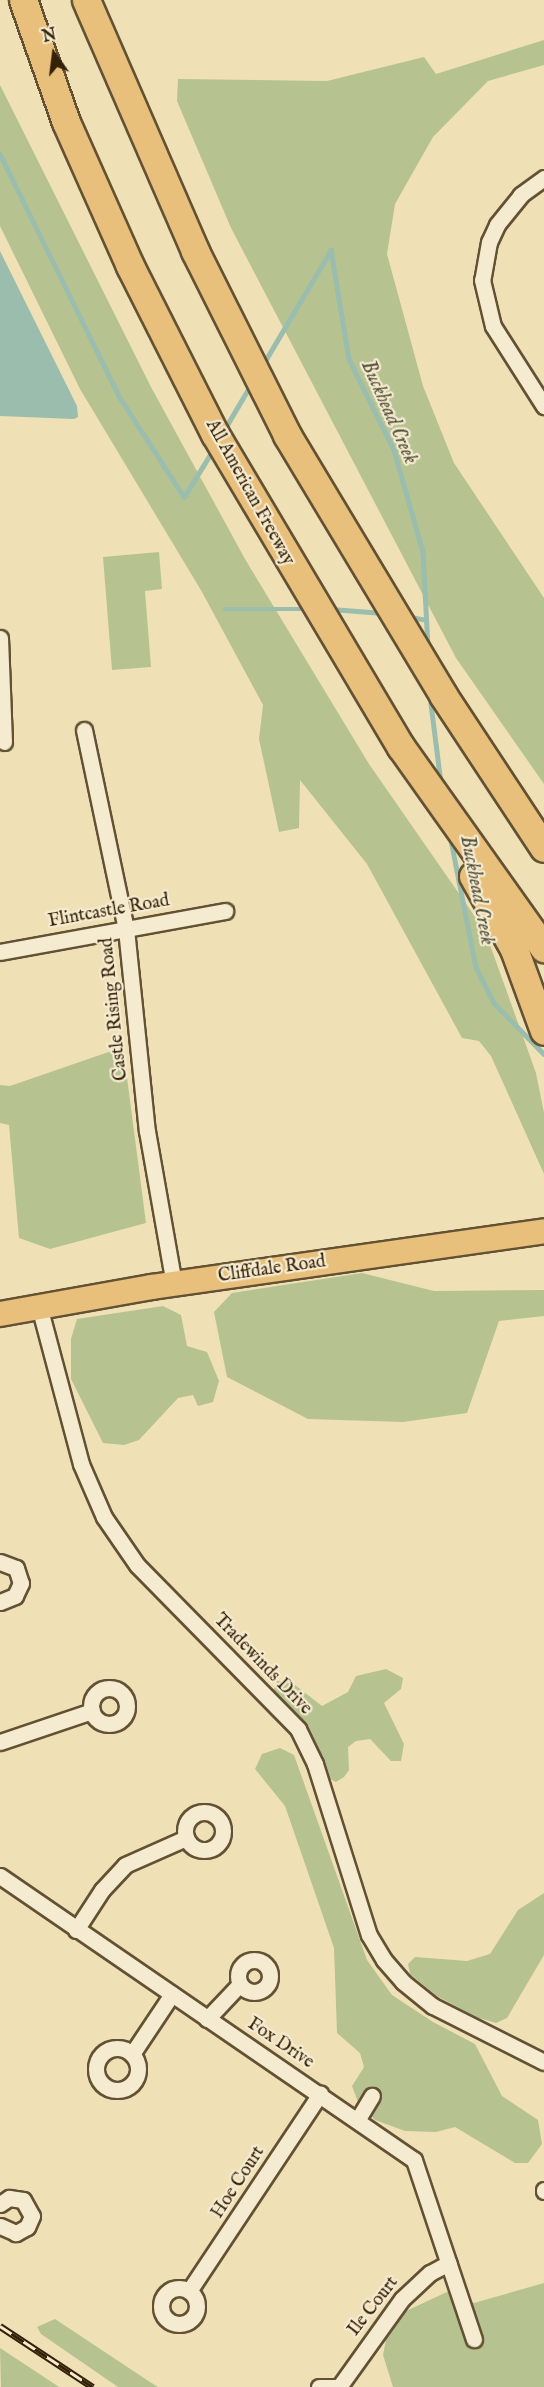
<!DOCTYPE html>
<html>
<head>
<meta charset="utf-8">
<style>
	body { margin:0 }
	#map { position:relative; width:544px; height:2387px; overflow:hidden; background:#f0e0b6; font-family:"IM FELL English",serif }
	div>[style] { position:absolute }
	[style*='--x'] { left:calc(var(--x)*1px); top:calc(var(--y)*1px); width:calc(var(--w)*1px); rotate:calc(var(--a)*1deg) }
	.green>* { inset:0; background:#b6c391 }
	.water>* { inset:0; background:#9abdad }
	.stream>* { height:4.5px; margin:-2.25px; padding:0 2.25px; transform-origin:2.25px; border-radius:2.25px; background:#9abdad }
	.roads { filter:drop-shadow(2px 0 #635133) drop-shadow(-2px 0 #635133) drop-shadow(0 2px #635133) drop-shadow(0 -2px #635133) }
	.street>* { height:15px; margin:-7.5px; padding:0 7.5px; transform-origin:7.5px; border-radius:7.5px; background:#f5ebd0 }
	.street>.ring { margin:-7.5px; padding:0; box-sizing:content-box; background:none; border:15px solid #f5ebd0; border-radius:50% }
	.primary>* { height:24px; margin:-12px; padding:0 12px; transform-origin:12px; border-radius:12px; background:#e8c07b }
	.highway>* { height:27px; margin:-13.5px; padding:0 13.5px; transform-origin:13.5px; border-radius:13.5px; background:#e8c07b }
	.rail>* { height:7px; margin-top:-3.5px; transform-origin:0; background:repeating-linear-gradient(90deg,#f5ebd0 0 14px,#342107 0 28px); box-sizing:border-box; border-block:2px solid #342107 }
	span { translate:-50% -50%; white-space:nowrap; text-align:center; line-height:1.15; -webkit-text-stroke:4.5px #f5ebd0; paint-order:stroke }
	.street-label { font-size:18px; color:#342107 }
	.water-label { font-size:20px; color:#535039; font-style:italic }
	.north { position:absolute; left:24px; top:24px; width:60px; height:60px; -webkit-text-stroke:4px #f5ebd0; paint-order:stroke; rotate:346deg; font-size:16px; font-weight:700; line-height:24px; text-align:center; color:#342107 }
	.north::after { content:''; display:block; margin:auto; width:21px; height:27px; background:#342107; clip-path:polygon(50% 0,100% 100%,50% 72%,0 100%) }
</style>
</head>
<body>
<div id="map">
	<div class="green">
		<i style="clip-path:polygon(544px 40px,544px 65px,488px 81px,433px 137px,395px 204px,387px 254px,423px 386px,454px 463px,544px 598px,544px 784px,456px 658px,231px 228px,177px 101px,178px 79px,327px 81px,424px 57px,436px 74px)"></i>
		<i style="clip-path:polygon(0 85px,151px 387px,245px 559px,369px 764px,485px 931px,536px 1073px,544px 1113px,544px 1174px,491px 1056px,479px 1041px,462px 1038px,367px 864px,300px 780px,299px 828px,279px 832px,259px 739px,263px 705px,202px 592px,80px 389px,0 226px)"></i>
		<i style="clip-path:polygon(159px 552px,162px 589px,145px 591px,151px 667px,112px 670px,103px 557px)"></i>
		<i style="clip-path:polygon(123px 1047px,146px 1223px,50px 1249px,19px 1238px,9px 1125px,0 1123px,0 1085px,10px 1086px)"></i>
		<i style="clip-path:polygon(362px 1273px,434px 1291px,544px 1290px,544px 1316px,499px 1321px,467px 1413px,403px 1422px,308px 1419px,227px 1377px,214px 1312px,232px 1293px)"></i>
		<i style="clip-path:polygon(163px 1306px,181px 1315px,187px 1346px,207px 1352px,219px 1381px,213px 1402px,198px 1406px,193px 1395px,178px 1398px,139px 1440px,124px 1445px,103px 1443px,71px 1379px,71px 1339px,77px 1319px)"></i>
		<i style="clip-path:polygon(386px 1669px,403px 1678px,401px 1689px,384px 1703px,404px 1744px,401px 1761px,391px 1761px,370px 1739px,356px 1741px,348px 1747px,349px 1770px,344px 1777px,336px 1782px,328px 1778px,323px 1756px,273px 1692px,277px 1681px,290px 1681px,322px 1706px,348px 1692px,356px 1676px)"></i>
		<i style="clip-path:polygon(280px 1748px,294px 1755px,367px 1960px,392px 1995px,433px 2022px,475px 2044px,502px 2096px,538px 2120px,542px 2144px,528px 2163px,515px 2163px,455px 2127px,436px 2132px,405px 2131px,375px 2120px,358px 2102px,352px 2086px,364px 2067px,360px 2053px,337px 2033px,334px 1948px,285px 1806px,255px 1769px,262px 1754px)"></i>
		<i style="clip-path:polygon(544px 1893px,544px 1955px,507px 2018px,496px 2023px,476px 2017px,437px 1996px,410px 1974px,408px 1964px,415px 1957px,467px 1961px,490px 1954px,518px 1910px)"></i>
		<i style="clip-path:polygon(544px 2283px,544px 2387px,393px 2387px,383px 2355px,388px 2329px,404px 2312px,449px 2291px,474px 2303px)"></i>
		<i style="clip-path:polygon(55px 2319px,150px 2382px,158px 2387px,118px 2387px,41px 2334px,37px 2327px)"></i>
		<i style="clip-path:polygon(0 2348px,35px 2371px,59px 2387px,1px 2387px)"></i>
	</div>
	<div class="water">
		<i style="clip-path:polygon(0 251px,77px 406px,78px 417px,74px 419px,0 416px)"></i>
	</div>
	<div class="stream">
		<i style="--x:0;--y:154;--w:270;--a:63.8"></i>
		<i style="--x:119;--y:396;--w:120;--a:57.2"></i>
		<i style="--x:184;--y:497;--w:57;--a:-58.5"></i>
		<i style="--x:262;--y:366;--w:135;--a:-59.3"></i>
		<i style="--x:331;--y:250;--w:110;--a:80.6"></i>
		<i style="--x:349;--y:359;--w:102;--a:63.7"></i>
		<i style="--x:394;--y:450;--w:106;--a:74.1"></i>
		<i style="--x:423;--y:552;--w:96;--a:87"></i>
		<i style="--x:224;--y:430;--w:51;--a:-59.4"></i>
		<i style="--x:225;--y:609;--w:83;--a:0"></i>
		<i style="--x:331;--y:609;--w:52;--a:4.4"></i>
		<i style="--x:406;--y:616;--w:20;--a:11"></i>
		<i style="--x:430;--y:696;--w:88;--a:82.8"></i>
		<i style="--x:450;--y:835;--w:135;--a:78.9"></i>
		<i style="--x:476;--y:967;--w:40;--a:63.4"></i>
		<i style="--x:494;--y:1003;--w:71;--a:45.6"></i>
	</div>
	<div class="roads">
		<div class="street">
			<i style="--x:544;--y:178;--w:29;--a:144"></i>
			<i style="--x:521;--y:195;--w:38;--a:129"></i>
			<i style="--x:497;--y:225;--w:19;--a:115"></i>
			<i style="--x:489;--y:242;--w:39;--a:100"></i>
			<i style="--x:482;--y:280;--w:47;--a:76.6"></i>
			<i style="--x:493;--y:326;--w:95;--a:57.5"></i>
			<i style="--x:0;--y:638;--w:104;--a:87.8"></i>
			<i style="--x:84;--y:730;--w:203;--a:78.1"></i>
			<i style="--x:126;--y:929;--w:203;--a:84.1"></i>
			<i style="--x:147;--y:1131;--w:155;--a:80"></i>
			<i style="--x:0;--y:952;--w:229;--a:-10.3"></i>
			<i style="--x:39;--y:1306;--w:163;--a:75.1"></i>
			<i style="--x:81;--y:1464;--w:58;--a:66.5"></i>
			<i style="--x:104;--y:1517;--w:58;--a:55.5"></i>
			<i style="--x:137;--y:1565;--w:230;--a:45.5"></i>
			<i style="--x:298;--y:1729;--w:39;--a:64"></i>
			<i style="--x:315;--y:1764;--w:179;--a:72.5"></i>
			<i style="--x:369;--y:1935;--w:29;--a:59"></i>
			<i style="--x:384;--y:1960;--w:29;--a:49"></i>
			<i style="--x:403;--y:1982;--w:38;--a:39"></i>
			<i style="--x:433;--y:2006;--w:124;--a:26.8"></i>
			<i style="--x:0;--y:1562;--w:17;--a:21"></i>
			<i style="--x:16;--y:1568;--w:16;--a:72"></i>
			<i style="--x:21;--y:1583;--w:14;--a:115"></i>
			<i style="--x:15;--y:1596;--w:16;--a:158"></i>
			<i class="ring" style="left:91px;top:1688px;width:21px;height:21px"></i>
			<i style="--x:0;--y:1742;--w:97;--a:-18.6"></i>
			<i class="ring" style="left:185px;top:1812px;width:23px;height:23px"></i>
			<i style="--x:0;--y:1876;--w:502;--a:34.45"></i>
			<i style="--x:414;--y:2160;--w:189;--a:71.5"></i>
			<i style="--x:76;--y:1930;--w:48;--a:-57"></i>
			<i style="--x:102;--y:1890;--w:34;--a:-47"></i>
			<i style="--x:125;--y:1865;--w:67;--a:-23.9"></i>
			<i class="ring" style="left:238px;top:1960px;width:17px;height:17px"></i>
			<i style="--x:207;--y:2019;--w:48;--a:-46.7"></i>
			<i class="ring" style="left:96px;top:2048px;width:27px;height:27px"></i>
			<i style="--x:132;--y:2054;--w:72;--a:-56.3"></i>
			<i style="--x:358;--y:2119;--w:27;--a:-59"></i>
			<i style="--x:544;--y:2191;--w:1;--a:-90"></i>
			<i style="--x:0;--y:2204;--w:11;--a:-34"></i>
			<i style="--x:9;--y:2198;--w:14;--a:8"></i>
			<i style="--x:23;--y:2200;--w:18;--a:61"></i>
			<i style="--x:32;--y:2216;--w:12;--a:114"></i>
			<i style="--x:27;--y:2227;--w:13;--a:151"></i>
			<i style="--x:16;--y:2233;--w:17;--a:-156"></i>
			<i class="ring" style="left:161px;top:2288px;width:21px;height:21px"></i>
			<i style="--x:189;--y:2291;--w:237;--a:-56.4"></i>
			<i style="--x:319;--y:2387;--w:17;--a:0"></i>
			<i style="--x:339;--y:2387;--w:108;--a:-54.4"></i>
			<i style="--x:402;--y:2299;--w:38;--a:-43"></i>
			<i style="--x:430;--y:2273;--w:21;--a:-28"></i>
		</div>
		<div class="primary">
			<i style="--x:0;--y:1314;--w:154;--a:-10.1"></i>
			<i style="--x:152;--y:1287;--w:396;--a:-8.1"></i>
		</div>
		<div class="highway">
			<i style="--x:23;--y:0;--w:129;--a:70.6"></i>
			<i style="--x:66;--y:122;--w:158;--a:66"></i>
			<i style="--x:130;--y:266;--w:188;--a:63.2"></i>
			<i style="--x:215;--y:434;--w:364;--a:59.3"></i>
			<i style="--x:401;--y:747;--w:247;--a:54.6"></i>
			<i style="--x:86;--y:0;--w:274;--a:66.5"></i>
			<i style="--x:195;--y:251;--w:206;--a:63.4"></i>
			<i style="--x:287;--y:435;--w:303;--a:59"></i>
			<i style="--x:443;--y:695;--w:183;--a:56.6"></i>
			<i style="--x:473;--y:876;--w:84;--a:60.7"></i>
			<i style="--x:514;--y:949;--w:87;--a:69.9"></i>
		</div>
	</div>
	<div class="rail">
		<i style="--x:0;--y:2326;--w:111;--a:33.3"></i>
	</div>
	<div class="street-label">
		<span style="left:249px;top:493px;rotate:61deg">All American Freeway</span>
		<span style="left:109px;top:912px;rotate:-10deg">Flintcastle Road</span>
		<span style="left:115px;top:1009px;rotate:-96deg">Castle Rising Road</span>
		<span style="left:272px;top:1270px;rotate:-8deg">Cliffdale Road</span>
		<span style="left:262px;top:1665px;rotate:46deg">Tradewinds Drive</span>
		<span style="left:280px;top:2044px;rotate:34deg">Fox Drive</span>
		<span style="left:239px;top:2183px;rotate:-57deg">Hoe Court</span>
		<span style="left:374px;top:2307px;rotate:-52deg">Ile Court</span>
	</div>
	<div class="water-label">
		<span style="left:389px;top:412px;rotate:66deg">Buckhead Creek</span>
		<span style="left:477px;top:890px;rotate:79deg">Buckhead Creek</span>
	</div>
	<div class="north">N</div>
</div>
</body>
</html>
